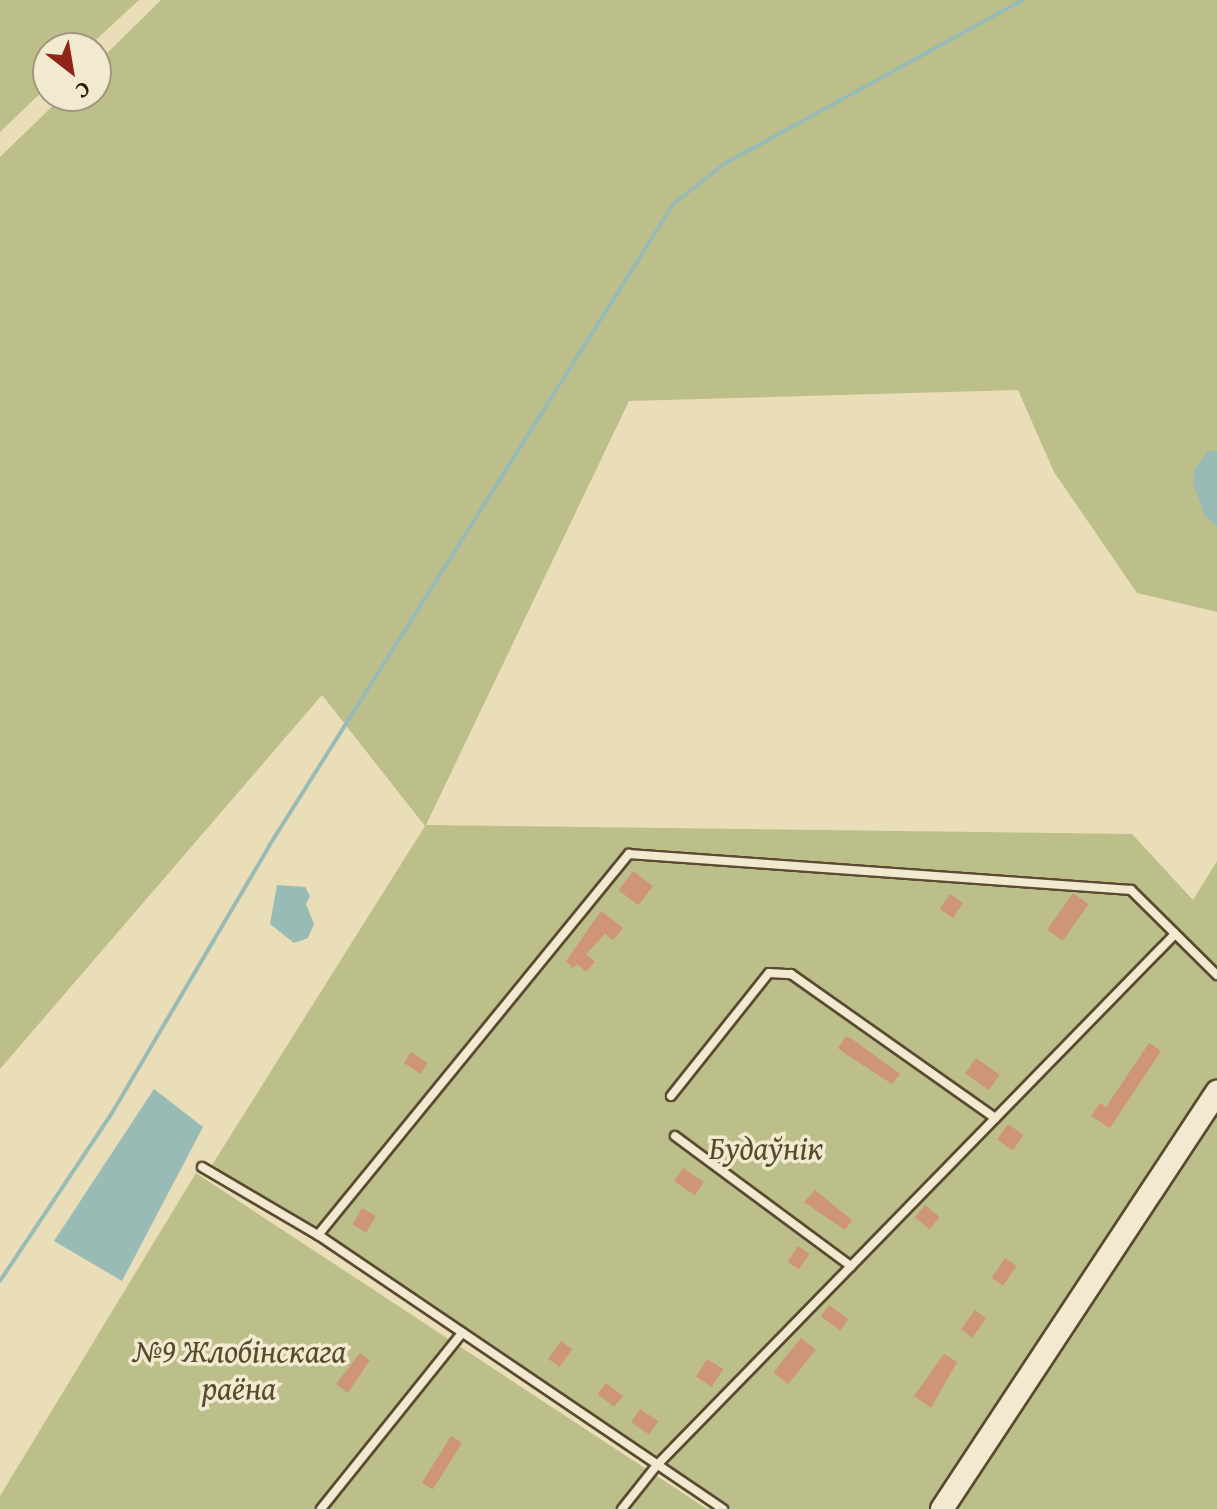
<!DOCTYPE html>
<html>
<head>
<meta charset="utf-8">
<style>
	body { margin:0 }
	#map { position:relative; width:1217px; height:1509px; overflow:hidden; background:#e9deb7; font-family:"Gentium Book Plus",serif }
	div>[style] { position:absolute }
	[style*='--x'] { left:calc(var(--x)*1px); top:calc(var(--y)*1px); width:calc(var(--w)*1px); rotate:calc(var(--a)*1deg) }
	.green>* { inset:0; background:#bdbf8a }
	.water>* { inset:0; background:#99bbb6 }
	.stream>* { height:4px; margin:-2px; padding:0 2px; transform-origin:2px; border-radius:2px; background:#99bbb6 }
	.building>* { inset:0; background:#cf9579; transform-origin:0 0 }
	.roads { filter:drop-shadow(2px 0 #5a4a30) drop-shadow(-2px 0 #5a4a30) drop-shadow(0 2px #5a4a30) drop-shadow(0 -2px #5a4a30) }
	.lane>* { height:8px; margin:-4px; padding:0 4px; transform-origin:4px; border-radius:4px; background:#f1ead0 }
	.secondary>* { height:22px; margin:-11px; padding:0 11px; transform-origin:11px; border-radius:11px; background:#f1ead0 }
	span { translate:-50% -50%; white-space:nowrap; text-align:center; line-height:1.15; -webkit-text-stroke:7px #f1ead0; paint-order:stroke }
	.park-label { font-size:32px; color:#574b2c; font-style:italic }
	.north { position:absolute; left:32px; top:32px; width:80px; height:80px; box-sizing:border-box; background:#f1ead0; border:2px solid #a2967e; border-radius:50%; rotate:149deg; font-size:22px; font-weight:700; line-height:32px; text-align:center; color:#2b1903 }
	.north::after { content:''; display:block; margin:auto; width:28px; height:36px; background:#8f2418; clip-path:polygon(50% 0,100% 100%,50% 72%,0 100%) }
</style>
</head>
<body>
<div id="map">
	<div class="green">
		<i style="clip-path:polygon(0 0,139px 0,87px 48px,48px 48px,48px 86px,0 132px)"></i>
		<i style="clip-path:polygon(161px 0,1217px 0,1217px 612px,1137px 593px,1054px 472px,1018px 390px,629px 401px,426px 825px,1132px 834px,1193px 900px,1217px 861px,1217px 1509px,729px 1509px,212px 1165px,425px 826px,322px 695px,0 1069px,0 157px,63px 96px,96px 96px,96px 64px)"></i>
		<i style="clip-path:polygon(196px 1173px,707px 1509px,0 1509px,0 1496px)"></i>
	</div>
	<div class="water">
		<i style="clip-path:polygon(1208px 451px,1217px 451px,1217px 527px,1205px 516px,1193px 483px,1195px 468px)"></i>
		<i style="clip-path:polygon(277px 885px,305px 887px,310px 896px,306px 904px,314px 924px,308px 938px,294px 943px,270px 924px)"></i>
		<i style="clip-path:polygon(154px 1089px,203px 1127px,122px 1281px,54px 1241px)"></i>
	</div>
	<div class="stream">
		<i style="--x:0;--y:1281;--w:202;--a:-56.3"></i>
		<i style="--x:112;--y:1113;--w:310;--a:-59.5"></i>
		<i style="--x:269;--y:846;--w:760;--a:-57.79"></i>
		<i style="--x:674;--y:203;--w:66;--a:-37.6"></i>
		<i style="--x:726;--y:163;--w:339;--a:-28.8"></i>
	</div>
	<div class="building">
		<i style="left:633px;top:871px;width:25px;height:24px;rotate:37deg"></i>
		<i style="left:1073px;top:893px;width:19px;height:45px;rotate:35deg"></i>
		<i style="left:950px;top:894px;width:16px;height:18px;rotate:35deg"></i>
		<i style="clip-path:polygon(601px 911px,623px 928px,613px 940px,605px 934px,586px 954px,595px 962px,586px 972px,577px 964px,573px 968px,566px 961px)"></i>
		<i style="clip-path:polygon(846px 1036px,855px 1041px,900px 1074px,892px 1084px,847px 1055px,838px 1048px)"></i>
		<i style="clip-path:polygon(1149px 1043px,1161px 1051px,1110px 1128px,1091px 1116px,1100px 1103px,1106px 1107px)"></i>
		<i style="left:411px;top:1052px;width:20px;height:13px;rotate:33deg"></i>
		<i style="left:976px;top:1058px;width:29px;height:19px;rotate:35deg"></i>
		<i style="left:1008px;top:1124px;width:19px;height:19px;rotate:35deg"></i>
		<i style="left:683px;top:1168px;width:25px;height:16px;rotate:34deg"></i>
		<i style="clip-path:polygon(815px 1190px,852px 1220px,845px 1230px,804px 1202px)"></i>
		<i style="left:925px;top:1205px;width:19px;height:16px;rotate:39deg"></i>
		<i style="left:362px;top:1208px;width:16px;height:19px;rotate:30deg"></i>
		<i style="left:798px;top:1246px;width:14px;height:19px;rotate:34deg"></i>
		<i style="left:1005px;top:1258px;width:14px;height:24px;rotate:34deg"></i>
		<i style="left:829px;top:1305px;width:24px;height:14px;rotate:36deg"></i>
		<i style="left:975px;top:1310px;width:14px;height:24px;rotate:36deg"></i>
		<i style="left:801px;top:1338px;width:19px;height:44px;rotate:39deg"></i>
		<i style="left:561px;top:1341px;width:14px;height:22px;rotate:36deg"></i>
		<i style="clip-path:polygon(360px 1353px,370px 1360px,348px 1393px,336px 1384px)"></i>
		<i style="clip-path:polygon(944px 1354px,957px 1362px,931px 1408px,914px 1396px)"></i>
		<i style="left:707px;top:1359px;width:19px;height:21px;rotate:32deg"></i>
		<i style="left:606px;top:1383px;width:21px;height:14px;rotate:37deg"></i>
		<i style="left:640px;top:1409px;width:22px;height:16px;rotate:34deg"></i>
		<i style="left:451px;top:1436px;width:13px;height:55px;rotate:32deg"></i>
	</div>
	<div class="roads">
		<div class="lane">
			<i style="--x:671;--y:1096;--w:157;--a:-51.5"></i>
			<i style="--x:769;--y:973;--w:22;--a:3"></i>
			<i style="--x:791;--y:974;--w:250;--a:35.2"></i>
			<i style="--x:675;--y:1136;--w:219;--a:36.5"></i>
			<i style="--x:202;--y:1167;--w:134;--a:30.4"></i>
			<i style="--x:321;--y:1509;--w:226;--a:-51.3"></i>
			<i style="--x:622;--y:1509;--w:56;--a:-51.5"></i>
			<i style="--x:657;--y:1465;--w:742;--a:-45.71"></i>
			<i style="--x:723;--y:1509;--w:489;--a:-145.9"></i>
			<i style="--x:318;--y:1235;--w:492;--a:-50.8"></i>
			<i style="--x:629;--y:854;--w:503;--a:4.1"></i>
			<i style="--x:1131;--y:890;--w:121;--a:44.7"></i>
		</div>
		<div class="secondary">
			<i style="--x:942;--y:1509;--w:500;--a:-56.6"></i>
		</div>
	</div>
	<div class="park-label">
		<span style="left:766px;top:1148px">Будаўнік</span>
		<span style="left:239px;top:1370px">№9 Жлобінскага<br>раёна</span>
	</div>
	<div class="north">С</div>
</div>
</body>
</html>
